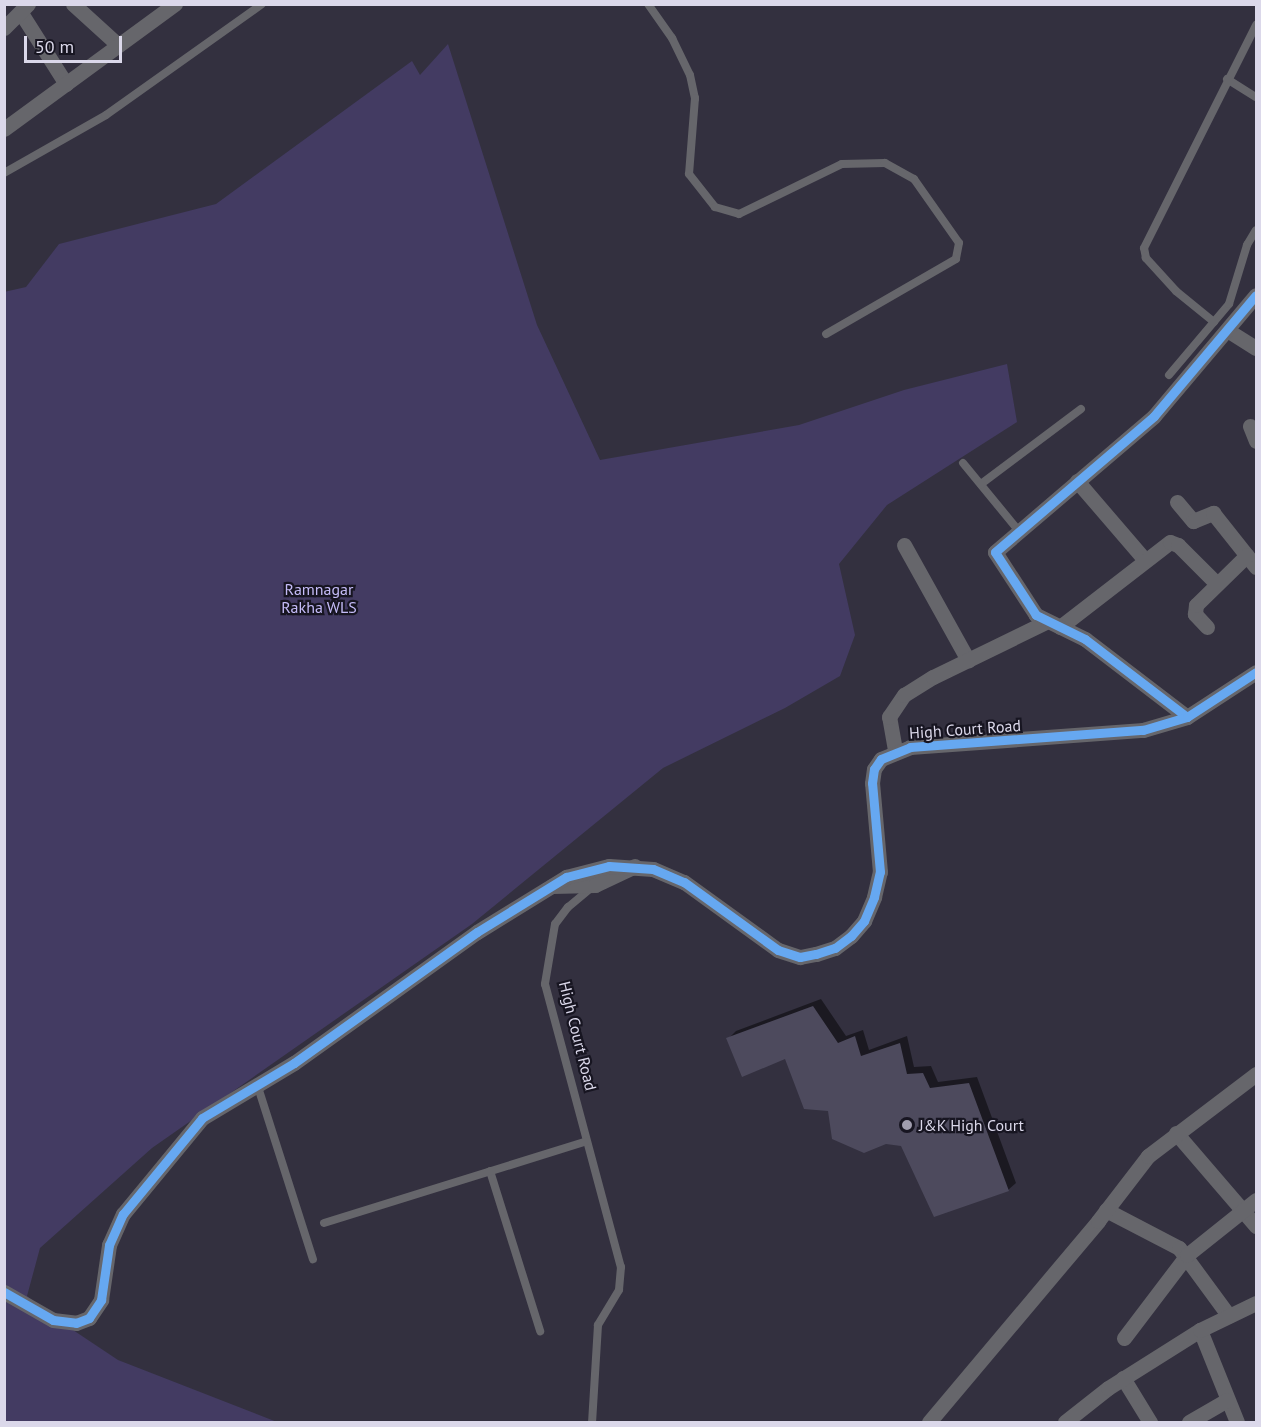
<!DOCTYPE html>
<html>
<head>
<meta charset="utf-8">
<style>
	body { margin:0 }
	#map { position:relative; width:1261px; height:1427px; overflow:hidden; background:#33303f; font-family:"PT Sans",sans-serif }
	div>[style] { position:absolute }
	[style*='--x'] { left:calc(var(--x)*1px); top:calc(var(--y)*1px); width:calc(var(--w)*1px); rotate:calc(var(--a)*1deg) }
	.green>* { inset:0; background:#433b62 }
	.shadow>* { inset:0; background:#0007 }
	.building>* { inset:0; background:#4d4a5d }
	.lane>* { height:8px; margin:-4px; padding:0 4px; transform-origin:4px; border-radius:4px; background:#66666b }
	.street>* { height:15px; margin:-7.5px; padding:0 7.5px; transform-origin:7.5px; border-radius:7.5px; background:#66666b }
	.cycleway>* { height:9px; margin:-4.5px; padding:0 4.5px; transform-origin:4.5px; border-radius:4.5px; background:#66a8f1 }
	.dots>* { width:16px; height:16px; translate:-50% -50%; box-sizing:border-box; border:3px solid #171521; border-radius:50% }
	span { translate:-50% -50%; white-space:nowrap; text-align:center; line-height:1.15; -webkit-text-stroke:4.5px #171521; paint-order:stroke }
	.park-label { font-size:16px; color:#c4bbf7 }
	.street-label { font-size:16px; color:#dbd8ea }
	.poi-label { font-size:16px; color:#dbd8ea }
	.left { translate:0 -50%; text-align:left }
	.frame { position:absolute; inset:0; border:6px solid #dbd8ea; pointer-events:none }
	.scale { position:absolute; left:24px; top:36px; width:98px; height:27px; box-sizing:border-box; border:3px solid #dbd8ea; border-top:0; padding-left:8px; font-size:18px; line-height:21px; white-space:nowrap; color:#dbd8ea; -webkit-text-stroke:4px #171521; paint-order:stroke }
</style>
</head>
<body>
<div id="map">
	<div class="green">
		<i style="clip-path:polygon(448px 44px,537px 325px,600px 460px,799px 425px,904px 390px,1007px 364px,1017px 422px,887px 505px,839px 564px,855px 635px,840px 676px,785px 708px,663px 768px,472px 924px,152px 1148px,40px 1248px,27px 1296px,58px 1320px,118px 1360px,277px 1422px,5px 1422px,4px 292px,26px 287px,59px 244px,216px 204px,412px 61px,420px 75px)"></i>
	</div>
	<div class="shadow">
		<i style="clip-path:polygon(821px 999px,846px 1036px,863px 1030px,869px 1050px,907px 1036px,914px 1067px,931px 1066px,938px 1082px,977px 1077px,1016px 1183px,1008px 1190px,830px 1110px,786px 1057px,728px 1039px,736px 1031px)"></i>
	</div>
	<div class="building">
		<i style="clip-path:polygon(813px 1006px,838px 1043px,855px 1036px,861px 1056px,900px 1043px,907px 1074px,923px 1073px,930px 1088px,969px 1083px,1009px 1191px,934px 1217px,901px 1146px,886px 1144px,864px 1153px,832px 1139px,828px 1111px,804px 1109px,785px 1059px,742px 1077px,726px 1038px)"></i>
	</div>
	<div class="lane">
		<i style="--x:648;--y:4;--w:42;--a:54.8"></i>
		<i style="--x:672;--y:38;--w:41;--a:64.1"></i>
		<i style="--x:690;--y:75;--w:24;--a:78"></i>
		<i style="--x:695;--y:98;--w:76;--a:94.5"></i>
		<i style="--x:689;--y:174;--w:42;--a:51.8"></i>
		<i style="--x:715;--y:207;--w:25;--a:16"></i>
		<i style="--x:739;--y:214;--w:114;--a:-25.9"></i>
		<i style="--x:842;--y:164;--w:43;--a:-1.3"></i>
		<i style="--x:885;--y:163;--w:33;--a:29"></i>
		<i style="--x:914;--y:179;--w:78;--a:54.9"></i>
		<i style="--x:959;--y:243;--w:16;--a:101"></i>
		<i style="--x:956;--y:259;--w:150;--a:150"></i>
		<i style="--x:1227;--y:79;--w:34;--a:32"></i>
		<i style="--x:4;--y:173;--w:117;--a:-29.6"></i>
		<i style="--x:106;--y:115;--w:191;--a:-35.4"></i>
		<i style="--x:1214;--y:322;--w:49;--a:-140.8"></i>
		<i style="--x:1176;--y:291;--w:45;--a:-132.3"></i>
		<i style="--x:1146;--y:258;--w:10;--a:-101"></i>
		<i style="--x:1144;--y:248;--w:250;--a:-63.3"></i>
		<i style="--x:1169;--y:375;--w:93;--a:-49.8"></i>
		<i style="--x:1229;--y:304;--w:62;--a:-73"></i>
		<i style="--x:1247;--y:245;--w:17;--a:-59"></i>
		<i style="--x:963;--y:463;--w:87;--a:50.6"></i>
		<i style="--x:981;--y:484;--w:125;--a:-36.9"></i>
		<i style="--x:591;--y:888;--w:30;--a:140"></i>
		<i style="--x:568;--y:907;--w:21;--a:127"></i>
		<i style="--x:555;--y:924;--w:61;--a:99.5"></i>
		<i style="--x:545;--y:984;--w:293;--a:75"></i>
		<i style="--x:621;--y:1267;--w:23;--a:95"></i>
		<i style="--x:619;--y:1290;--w:41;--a:121"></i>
		<i style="--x:598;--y:1325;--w:97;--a:93.5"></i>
		<i style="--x:257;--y:1084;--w:184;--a:72.3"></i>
		<i style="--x:490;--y:1171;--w:168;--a:72.6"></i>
		<i style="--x:324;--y:1223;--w:275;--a:-17.3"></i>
	</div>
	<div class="street">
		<i style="--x:73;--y:4;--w:61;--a:42.3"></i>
		<i style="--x:21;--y:13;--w:84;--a:57.6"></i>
		<i style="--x:4;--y:28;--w:34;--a:-45"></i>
		<i style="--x:4;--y:129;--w:212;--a:-36.2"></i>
		<i style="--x:1227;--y:330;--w:34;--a:32"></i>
		<i style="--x:1250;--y:426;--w:16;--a:68"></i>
		<i style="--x:1077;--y:481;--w:104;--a:49.3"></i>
		<i style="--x:1177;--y:502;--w:25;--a:50"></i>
		<i style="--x:1193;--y:521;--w:22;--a:-22"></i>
		<i style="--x:1213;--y:513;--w:69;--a:51.5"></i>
		<i style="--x:904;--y:545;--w:132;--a:60.9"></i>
		<i style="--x:1060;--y:627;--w:139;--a:-37.7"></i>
		<i style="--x:1170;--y:542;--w:9;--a:21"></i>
		<i style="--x:1178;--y:545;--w:55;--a:45"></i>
		<i style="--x:1207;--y:627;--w:18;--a:-133"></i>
		<i style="--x:1195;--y:614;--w:9;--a:-84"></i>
		<i style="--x:1196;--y:605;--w:71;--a:-44.4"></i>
		<i style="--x:1187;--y:717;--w:128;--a:-142.6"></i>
		<i style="--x:1085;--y:639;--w:55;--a:-153.9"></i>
		<i style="--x:1036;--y:615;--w:75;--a:-123.1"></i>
		<i style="--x:995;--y:552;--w:209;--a:-40.5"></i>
		<i style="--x:1154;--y:416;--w:158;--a:-49.9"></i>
		<i style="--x:895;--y:750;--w:34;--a:-100"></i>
		<i style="--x:889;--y:717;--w:27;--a:-56"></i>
		<i style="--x:904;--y:695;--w:34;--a:-32"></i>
		<i style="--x:933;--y:677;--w:126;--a:-26"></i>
		<i style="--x:552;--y:886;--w:43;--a:-1.3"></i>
		<i style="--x:595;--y:885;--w:44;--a:-25.4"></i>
		<i style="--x:1176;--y:1133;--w:123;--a:49.3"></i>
		<i style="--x:1106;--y:1210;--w:82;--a:27.5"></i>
		<i style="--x:1179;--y:1248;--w:84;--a:53.7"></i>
		<i style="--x:4;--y:1292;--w:56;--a:29.7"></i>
		<i style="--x:53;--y:1320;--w:23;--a:7"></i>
		<i style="--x:76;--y:1323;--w:14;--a:-21"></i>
		<i style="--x:89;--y:1318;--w:22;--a:-56"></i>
		<i style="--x:101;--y:1300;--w:56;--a:-81.7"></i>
		<i style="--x:109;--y:1245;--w:34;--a:-66"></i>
		<i style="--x:123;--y:1214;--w:124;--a:-50.5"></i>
		<i style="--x:202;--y:1118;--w:107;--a:-30.9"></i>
		<i style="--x:294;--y:1063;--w:225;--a:-35.6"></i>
		<i style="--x:477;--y:932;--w:105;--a:-31.7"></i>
		<i style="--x:566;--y:877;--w:44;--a:-14.3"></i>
		<i style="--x:609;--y:866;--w:44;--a:3.9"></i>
		<i style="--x:653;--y:869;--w:34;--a:23"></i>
		<i style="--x:684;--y:882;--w:116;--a:35.9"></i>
		<i style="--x:778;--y:950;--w:23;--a:18"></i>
		<i style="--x:800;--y:957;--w:16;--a:-11"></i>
		<i style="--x:816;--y:954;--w:20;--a:-18"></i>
		<i style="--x:835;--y:948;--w:20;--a:-37"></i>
		<i style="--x:851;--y:936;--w:20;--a:-49"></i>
		<i style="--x:864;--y:921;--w:26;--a:-67"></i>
		<i style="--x:874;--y:897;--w:26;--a:-77"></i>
		<i style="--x:880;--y:872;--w:89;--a:-95.1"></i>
		<i style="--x:872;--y:783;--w:14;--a:-82"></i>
		<i style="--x:874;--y:769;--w:12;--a:-55"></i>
		<i style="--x:881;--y:759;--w:31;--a:-22"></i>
		<i style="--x:910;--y:747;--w:234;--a:-4.2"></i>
		<i style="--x:1143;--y:730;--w:46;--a:-16.5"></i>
		<i style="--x:1187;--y:717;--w:82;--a:-33.1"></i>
		<i style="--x:1200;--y:1330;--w:99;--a:68.1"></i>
		<i style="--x:1124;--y:1338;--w:104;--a:-52.8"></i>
		<i style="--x:1187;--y:1255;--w:88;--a:-38.6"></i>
		<i style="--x:1123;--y:1378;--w:52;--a:58.5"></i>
		<i style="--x:929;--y:1422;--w:263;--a:-49.9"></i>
		<i style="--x:1098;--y:1221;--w:82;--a:-52.4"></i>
		<i style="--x:1148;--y:1156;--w:136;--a:-37.2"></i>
		<i style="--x:1065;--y:1422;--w:55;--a:-38.3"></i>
		<i style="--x:1108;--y:1388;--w:109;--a:-32.2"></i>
		<i style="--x:1200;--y:1330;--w:62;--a:-25.7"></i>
		<i style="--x:1189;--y:1422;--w:44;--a:-30.1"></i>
	</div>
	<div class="cycleway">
		<i style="--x:1187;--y:717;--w:128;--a:-142.6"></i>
		<i style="--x:1085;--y:639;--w:55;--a:-153.9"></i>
		<i style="--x:1036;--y:615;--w:75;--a:-123.1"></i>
		<i style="--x:995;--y:552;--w:209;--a:-40.5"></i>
		<i style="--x:1154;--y:416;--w:158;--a:-49.9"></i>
		<i style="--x:4;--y:1292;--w:56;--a:29.7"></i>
		<i style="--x:53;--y:1320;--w:23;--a:7"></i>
		<i style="--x:76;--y:1323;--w:14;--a:-21"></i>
		<i style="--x:89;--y:1318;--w:22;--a:-56"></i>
		<i style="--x:101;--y:1300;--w:56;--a:-81.7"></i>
		<i style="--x:109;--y:1245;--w:34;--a:-66"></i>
		<i style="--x:123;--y:1214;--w:124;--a:-50.5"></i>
		<i style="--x:202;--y:1118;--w:107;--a:-30.9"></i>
		<i style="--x:294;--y:1063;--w:225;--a:-35.6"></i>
		<i style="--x:477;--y:932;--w:105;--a:-31.7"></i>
		<i style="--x:566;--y:877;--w:44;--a:-14.3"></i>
		<i style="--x:609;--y:866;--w:44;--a:3.9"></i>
		<i style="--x:653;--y:869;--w:34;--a:23"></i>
		<i style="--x:684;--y:882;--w:116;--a:35.9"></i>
		<i style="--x:778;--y:950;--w:23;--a:18"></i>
		<i style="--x:800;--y:957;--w:16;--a:-11"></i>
		<i style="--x:816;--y:954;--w:20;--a:-18"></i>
		<i style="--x:835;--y:948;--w:20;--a:-37"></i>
		<i style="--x:851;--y:936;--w:20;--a:-49"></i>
		<i style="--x:864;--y:921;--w:26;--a:-67"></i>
		<i style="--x:874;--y:897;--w:26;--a:-77"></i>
		<i style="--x:880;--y:872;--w:89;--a:-95.1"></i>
		<i style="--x:872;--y:783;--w:14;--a:-82"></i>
		<i style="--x:874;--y:769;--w:12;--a:-55"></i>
		<i style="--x:881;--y:759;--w:31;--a:-22"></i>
		<i style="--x:910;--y:747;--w:234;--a:-4.2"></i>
		<i style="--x:1143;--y:730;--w:46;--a:-16.5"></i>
		<i style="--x:1187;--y:717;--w:82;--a:-33.1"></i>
	</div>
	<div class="dots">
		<i style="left:907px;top:1125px;background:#a09dae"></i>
	</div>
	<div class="park-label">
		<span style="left:319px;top:598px">Ramnagar<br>Rakha WLS</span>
	</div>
	<div class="street-label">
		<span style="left:965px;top:729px;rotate:-4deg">High Court Road</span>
		<span style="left:578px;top:1036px;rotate:76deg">High Court Road</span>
	</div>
	<div class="poi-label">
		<span class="left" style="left:919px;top:1125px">J&amp;K High Court</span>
	</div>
	<div class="frame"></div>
	<div class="scale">50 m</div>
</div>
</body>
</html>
